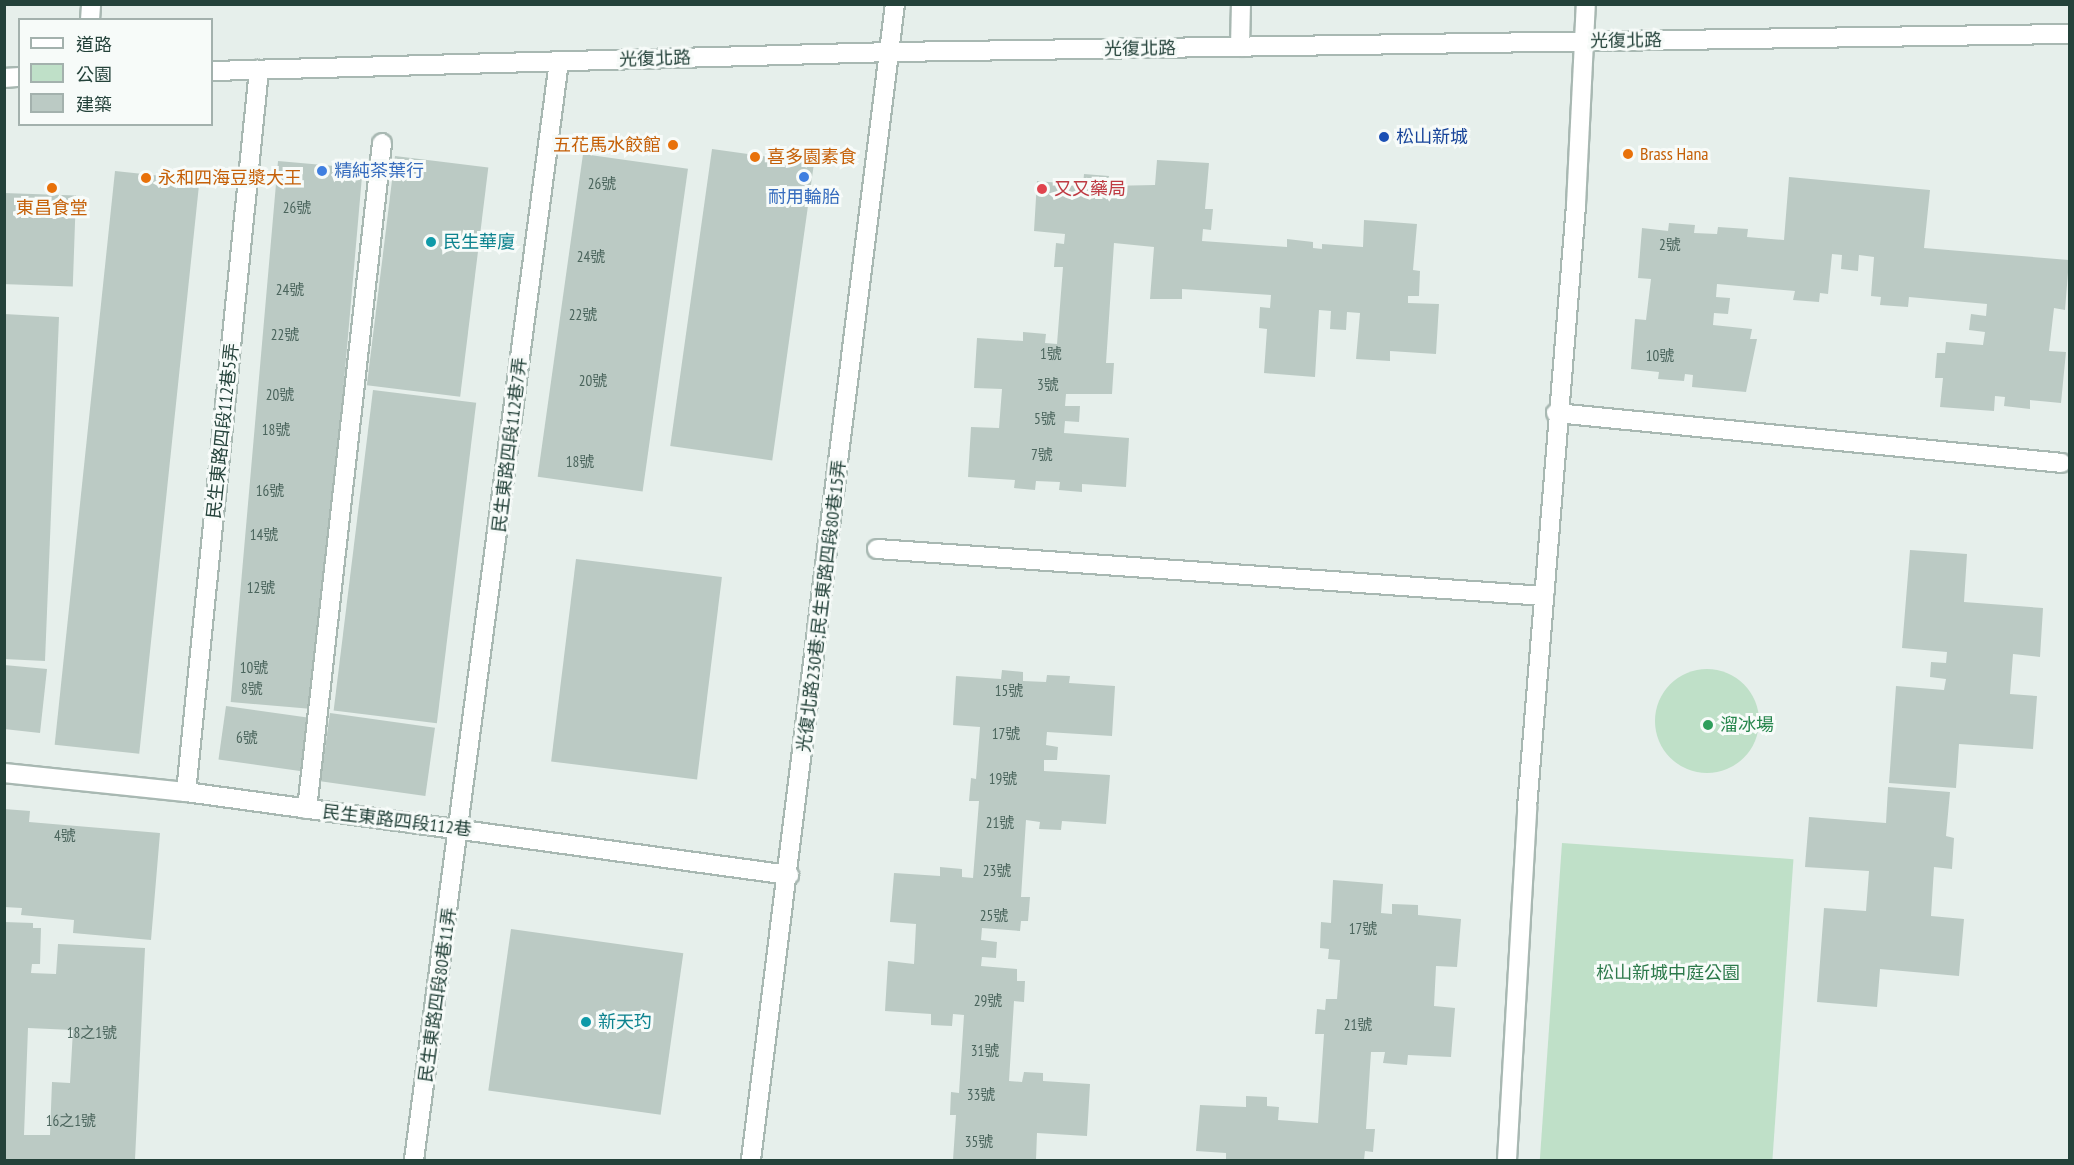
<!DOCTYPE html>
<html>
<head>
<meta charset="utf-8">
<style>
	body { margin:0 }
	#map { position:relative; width:2074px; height:1165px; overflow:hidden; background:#e6efeb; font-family:"PT Sans Narrow","Noto Sans TC",sans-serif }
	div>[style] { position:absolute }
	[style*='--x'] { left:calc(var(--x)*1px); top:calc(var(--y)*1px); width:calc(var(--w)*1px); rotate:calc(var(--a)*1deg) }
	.green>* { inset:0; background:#bfe0c8; transform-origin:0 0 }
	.round { border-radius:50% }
	.building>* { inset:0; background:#bbcac4; transform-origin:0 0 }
	.roads { filter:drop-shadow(2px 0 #a8b8b2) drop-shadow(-2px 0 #a8b8b2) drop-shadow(0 2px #a8b8b2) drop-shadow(0 -2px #a8b8b2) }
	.minor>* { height:18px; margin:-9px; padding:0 9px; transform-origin:9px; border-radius:9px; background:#fff }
	.dots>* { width:16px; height:16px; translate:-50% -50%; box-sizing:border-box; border:3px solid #f7fbf9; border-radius:50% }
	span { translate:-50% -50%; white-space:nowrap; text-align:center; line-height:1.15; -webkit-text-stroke:6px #f7fbf9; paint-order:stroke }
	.number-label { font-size:15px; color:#4a645c }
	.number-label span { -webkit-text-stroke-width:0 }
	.street-label { font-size:18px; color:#24423a }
	.transit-label { font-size:18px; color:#164399 }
	.left { translate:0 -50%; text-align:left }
	.food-label { font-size:18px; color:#c56008 }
	.right { translate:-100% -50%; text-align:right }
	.shop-label { font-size:18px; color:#366cbe }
	.health-label { font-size:18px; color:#be3a42 }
	.culture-label { font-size:18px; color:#0d838f }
	.leisure-label { font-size:18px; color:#27864d }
	.park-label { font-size:18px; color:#2d7a4b }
	.frame { position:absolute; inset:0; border:6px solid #24423a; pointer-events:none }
	.legend { position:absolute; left:18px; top:18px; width:195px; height:108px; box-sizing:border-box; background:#f7fbf9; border:2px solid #a3b1ad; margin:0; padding:8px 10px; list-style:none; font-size:18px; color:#24423a }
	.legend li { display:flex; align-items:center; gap:12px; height:30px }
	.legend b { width:30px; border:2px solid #a3b1ad }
</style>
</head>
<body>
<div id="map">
	<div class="green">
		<i class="round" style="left:1655px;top:669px;width:104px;height:104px"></i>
		<i style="left:1562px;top:843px;width:232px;height:318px;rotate:4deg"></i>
	</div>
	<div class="building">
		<i style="left:712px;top:149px;width:103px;height:300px;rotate:8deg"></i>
		<i style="left:583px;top:154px;width:106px;height:326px;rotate:8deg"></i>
		<i style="left:395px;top:156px;width:94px;height:231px;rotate:7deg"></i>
		<i style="clip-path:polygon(1157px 160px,1209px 163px,1205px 209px,1213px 209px,1211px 230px,1203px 229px,1202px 241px,1287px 247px,1287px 239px,1313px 242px,1313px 248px,1322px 249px,1322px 244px,1363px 247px,1364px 220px,1417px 224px,1413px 270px,1420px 271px,1419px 296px,1408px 296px,1408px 303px,1439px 304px,1436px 354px,1390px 351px,1390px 361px,1356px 359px,1360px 313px,1347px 312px,1346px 330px,1330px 329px,1331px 311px,1319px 310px,1315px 377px,1264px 373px,1267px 329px,1259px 328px,1260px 307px,1270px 308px,1271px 295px,1182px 289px,1182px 299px,1150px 299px,1154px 247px,1114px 243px,1106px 363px,1114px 363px,1112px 394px,1066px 394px,1065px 406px,1080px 406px,1079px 422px,1065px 421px,1064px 433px,1129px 438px,1126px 487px,1082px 484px,1082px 492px,1059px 490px,1060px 482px,1036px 481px,1035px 490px,1014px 488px,1015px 480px,968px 477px,971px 427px,999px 428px,1002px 389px,974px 388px,977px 338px,1023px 341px,1023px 332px,1046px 334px,1045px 343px,1057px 344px,1063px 267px,1054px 267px,1056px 243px,1064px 244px,1065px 234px,1034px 231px,1037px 181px,1083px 185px,1084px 174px,1109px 176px,1108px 186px,1155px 185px)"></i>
		<i style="left:278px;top:161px;width:85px;height:543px;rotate:5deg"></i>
		<i style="left:115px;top:171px;width:85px;height:577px;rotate:6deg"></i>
		<i style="clip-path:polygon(1789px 177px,1930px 190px,1924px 248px,2069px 260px,2065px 310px,2054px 308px,2049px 351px,2066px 352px,2061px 403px,2030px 400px,2030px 409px,2004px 406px,2005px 397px,1995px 396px,1994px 411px,1940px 407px,1943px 378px,1935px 378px,1937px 353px,1945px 353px,1946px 342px,1983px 345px,1985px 332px,1969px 330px,1971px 314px,1986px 316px,1987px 304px,1909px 297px,1908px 307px,1880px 305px,1881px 297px,1871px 296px,1874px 257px,1859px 255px,1858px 271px,1841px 269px,1842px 255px,1832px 254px,1828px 294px,1820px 293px,1819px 302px,1793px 300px,1795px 291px,1717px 284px,1716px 297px,1730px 298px,1728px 314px,1714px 313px,1713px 325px,1752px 329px,1750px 339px,1757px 339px,1746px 392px,1692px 387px,1693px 375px,1685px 374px,1684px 381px,1658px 379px,1659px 372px,1631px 369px,1635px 319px,1646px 320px,1651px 279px,1638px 278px,1642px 228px,1668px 231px,1669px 223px,1695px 225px,1694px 233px,1717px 234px,1718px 227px,1748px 229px,1747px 237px,1784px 240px)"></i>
		<i style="left:4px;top:193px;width:72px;height:91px;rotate:2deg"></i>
		<i style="clip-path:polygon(4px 314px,59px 317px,45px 661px,4px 659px)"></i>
		<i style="left:373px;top:390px;width:104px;height:323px;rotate:7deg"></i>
		<i style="clip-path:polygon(1910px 550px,1967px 554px,1964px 602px,2043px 608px,2040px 657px,2013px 654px,2010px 694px,2037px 696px,2033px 749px,1959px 744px,1956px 788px,1889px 783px,1896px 686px,1944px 690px,1946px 679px,1930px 677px,1931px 662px,1946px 663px,1947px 652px,1902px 648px)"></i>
		<i style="left:576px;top:559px;width:147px;height:204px;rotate:7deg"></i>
		<i style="clip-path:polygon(4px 665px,47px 669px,40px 733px,4px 729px)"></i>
		<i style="clip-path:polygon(1002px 670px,1023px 672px,1023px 681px,1046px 682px,1047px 675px,1070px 676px,1069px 683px,1115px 686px,1112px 736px,1047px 732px,1046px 745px,1058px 747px,1057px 760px,1044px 760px,1044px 771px,1110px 775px,1106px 824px,1062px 821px,1061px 830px,1039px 829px,1040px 822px,1026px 820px,1021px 897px,1030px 897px,1028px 921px,1021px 921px,1020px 931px,982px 928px,981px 940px,997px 942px,996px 958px,982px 957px,981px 966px,1017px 969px,1017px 981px,1025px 981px,1024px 1002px,1014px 1001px,1009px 1081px,1022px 1082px,1024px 1072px,1043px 1073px,1043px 1081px,1090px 1084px,1087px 1136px,1037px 1133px,1036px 1160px,953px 1160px,956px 1115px,950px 1115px,951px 1092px,959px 1093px,964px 1015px,953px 1014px,952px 1026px,931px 1025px,931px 1014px,885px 1011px,888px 961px,914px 964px,916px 924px,890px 922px,894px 873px,940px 876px,940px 867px,962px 869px,962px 877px,973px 878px,979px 801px,969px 801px,971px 778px,976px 779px,980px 727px,953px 725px,956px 676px,1001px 679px)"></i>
		<i style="left:226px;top:706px;width:84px;height:54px;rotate:8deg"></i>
		<i style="left:330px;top:713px;width:106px;height:69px;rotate:8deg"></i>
		<i style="clip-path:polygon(1888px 787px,1950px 792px,1946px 836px,1954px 838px,1952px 869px,1934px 867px,1931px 916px,1964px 919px,1959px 976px,1880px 969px,1877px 1007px,1817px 1002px,1824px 908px,1866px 911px,1869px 871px,1805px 867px,1809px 817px,1886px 823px)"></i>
		<i style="clip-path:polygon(4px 809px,30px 811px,29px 822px,160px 833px,151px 940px,73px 933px,74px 920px,21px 915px,22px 908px,4px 907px)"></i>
		<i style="clip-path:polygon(1333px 880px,1383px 884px,1381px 913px,1392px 914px,1392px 904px,1418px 905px,1418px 915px,1461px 919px,1457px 967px,1436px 966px,1434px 1006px,1455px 1008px,1451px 1057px,1408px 1055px,1407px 1065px,1383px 1063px,1385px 1052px,1371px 1052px,1366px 1129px,1375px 1129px,1373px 1152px,1365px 1151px,1364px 1160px,1226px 1160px,1226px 1153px,1196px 1151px,1200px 1105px,1246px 1107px,1246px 1096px,1267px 1097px,1267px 1106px,1279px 1107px,1278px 1120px,1318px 1123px,1324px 1034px,1315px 1034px,1317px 1009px,1325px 1010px,1326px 999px,1337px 999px,1340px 960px,1328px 959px,1329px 949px,1320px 948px,1321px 922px,1331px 923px)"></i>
		<i style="clip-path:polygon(evenodd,4px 922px,33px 923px,33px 928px,41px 928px,40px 964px,32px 964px,31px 973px,56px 974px,58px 944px,145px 948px,135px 1160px,4px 1160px,4px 922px,28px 1028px,73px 1030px,70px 1083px,52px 1082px,50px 1135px,24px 1135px,28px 1028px)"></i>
		<i style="left:511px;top:929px;width:174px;height:163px;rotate:8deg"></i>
	</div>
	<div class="roads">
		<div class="minor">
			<i style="--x:90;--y:20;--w:16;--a:-86"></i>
			<i style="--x:1240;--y:47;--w:43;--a:-88.7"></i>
			<i style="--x:212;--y:71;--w:681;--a:-1.6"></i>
			<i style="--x:893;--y:52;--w:1177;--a:-0.88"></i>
			<i style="--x:4;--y:78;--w:16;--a:-4"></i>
			<i style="--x:1556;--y:413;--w:508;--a:5.64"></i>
			<i style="--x:877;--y:549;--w:669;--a:4.03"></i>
			<i style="--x:4;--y:773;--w:183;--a:6"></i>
			<i style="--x:186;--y:792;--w:609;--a:7.84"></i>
			<i style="--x:186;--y:792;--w:726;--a:-84.23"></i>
			<i style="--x:307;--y:809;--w:670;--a:-83.57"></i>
			<i style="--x:414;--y:1160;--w:1108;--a:-82.48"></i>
			<i style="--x:751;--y:1160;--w:1165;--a:-82.9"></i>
			<i style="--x:1507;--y:1160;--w:353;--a:-86.7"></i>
			<i style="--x:1527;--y:808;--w:605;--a:-85.35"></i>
			<i style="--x:1576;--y:205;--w:201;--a:-87.2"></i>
		</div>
	</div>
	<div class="dots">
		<i style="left:1384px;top:137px;background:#1a4fb4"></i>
		<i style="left:673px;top:145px;background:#e8710a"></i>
		<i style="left:1628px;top:154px;background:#e8710a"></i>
		<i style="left:755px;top:157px;background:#e8710a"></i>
		<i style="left:322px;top:171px;background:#3f7fe0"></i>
		<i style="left:804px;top:177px;background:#3f7fe0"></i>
		<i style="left:146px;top:178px;background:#e8710a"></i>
		<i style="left:52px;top:188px;background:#e8710a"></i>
		<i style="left:1042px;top:189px;background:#e0444e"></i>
		<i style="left:431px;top:242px;background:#0f9aa8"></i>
		<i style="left:1708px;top:725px;background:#2e9e5b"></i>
		<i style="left:586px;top:1022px;background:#0f9aa8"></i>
	</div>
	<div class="number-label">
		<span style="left:602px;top:184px">26號</span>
		<span style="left:297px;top:208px">26號</span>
		<span style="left:1670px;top:245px">2號</span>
		<span style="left:591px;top:257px">24號</span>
		<span style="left:290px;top:290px">24號</span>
		<span style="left:583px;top:315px">22號</span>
		<span style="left:285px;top:335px">22號</span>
		<span style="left:1051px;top:354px">1號</span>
		<span style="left:1660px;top:356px">10號</span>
		<span style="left:593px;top:381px">20號</span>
		<span style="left:1048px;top:385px">3號</span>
		<span style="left:280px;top:395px">20號</span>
		<span style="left:1045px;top:419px">5號</span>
		<span style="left:276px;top:430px">18號</span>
		<span style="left:1042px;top:455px">7號</span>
		<span style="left:580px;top:462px">18號</span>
		<span style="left:270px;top:491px">16號</span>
		<span style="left:264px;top:535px">14號</span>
		<span style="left:261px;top:588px">12號</span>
		<span style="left:254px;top:668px">10號</span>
		<span style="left:252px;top:689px">8號</span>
		<span style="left:1009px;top:691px">15號</span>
		<span style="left:1006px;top:734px">17號</span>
		<span style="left:247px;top:738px">6號</span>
		<span style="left:1003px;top:779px">19號</span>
		<span style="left:1000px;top:823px">21號</span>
		<span style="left:65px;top:836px">4號</span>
		<span style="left:997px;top:871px">23號</span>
		<span style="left:994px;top:916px">25號</span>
		<span style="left:1363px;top:929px">17號</span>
		<span style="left:988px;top:1001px">29號</span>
		<span style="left:1358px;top:1025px">21號</span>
		<span style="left:92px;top:1033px">18之1號</span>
		<span style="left:985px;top:1051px">31號</span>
		<span style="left:981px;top:1095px">33號</span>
		<span style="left:71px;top:1121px">16之1號</span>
		<span style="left:979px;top:1142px">35號</span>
	</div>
	<div class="street-label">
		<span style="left:1626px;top:41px;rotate:-1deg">光復北路</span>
		<span style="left:1140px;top:49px;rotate:-1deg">光復北路</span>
		<span style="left:655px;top:59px;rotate:-2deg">光復北路</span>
		<span style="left:223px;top:431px;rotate:-84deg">民生東路四段112巷5弄</span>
		<span style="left:510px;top:445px;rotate:-83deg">民生東路四段112巷7弄</span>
		<span style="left:822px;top:606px;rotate:-83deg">光復北路230巷;民生東路四段80巷15弄</span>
		<span style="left:397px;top:821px;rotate:7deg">民生東路四段112巷</span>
		<span style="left:438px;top:995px;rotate:-82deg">民生東路四段80巷11弄</span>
	</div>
	<div class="transit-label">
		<span class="left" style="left:1396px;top:137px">松山新城</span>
	</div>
	<div class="food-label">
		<span class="right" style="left:661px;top:145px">五花馬水餃館</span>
		<span class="left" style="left:1640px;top:154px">Brass Hana</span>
		<span class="left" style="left:767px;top:157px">喜多園素食</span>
		<span class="left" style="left:158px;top:178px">永和四海豆漿大王</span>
		<span style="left:52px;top:208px">東昌食堂</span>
	</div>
	<div class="shop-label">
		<span class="left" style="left:334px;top:171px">精純茶葉行</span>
		<span style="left:804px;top:197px">耐用輪胎</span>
	</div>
	<div class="health-label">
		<span class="left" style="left:1054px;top:189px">又又藥局</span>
	</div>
	<div class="culture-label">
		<span class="left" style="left:443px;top:242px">民生華廈</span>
		<span class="left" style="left:598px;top:1022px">新天玓</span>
	</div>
	<div class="leisure-label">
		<span class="left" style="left:1720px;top:725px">溜冰場</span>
	</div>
	<div class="park-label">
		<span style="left:1668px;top:973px">松山新城中庭公園</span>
	</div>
	<div class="frame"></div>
	<ul class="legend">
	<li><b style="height:8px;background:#fff"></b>道路</li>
	<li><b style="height:16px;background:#bfe0c8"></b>公園</li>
	<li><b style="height:16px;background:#bbcac4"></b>建築</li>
	</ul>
</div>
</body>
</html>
